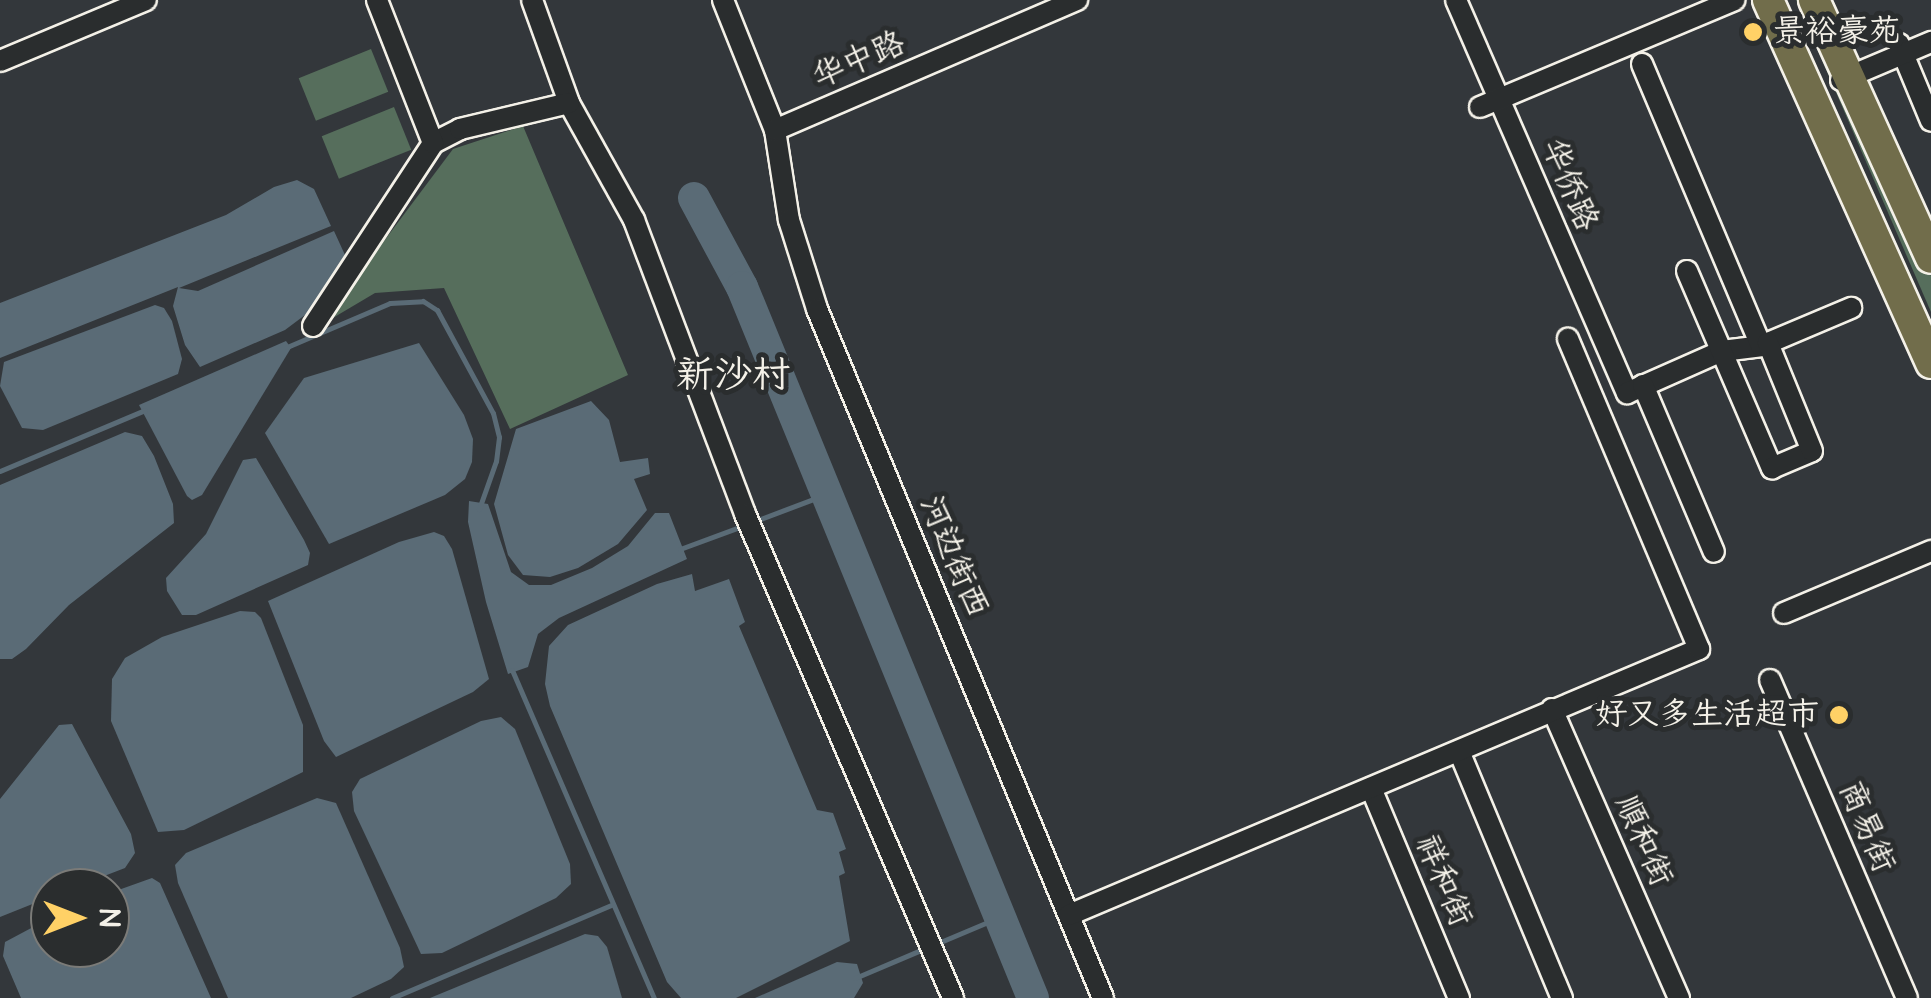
<!DOCTYPE html>
<html>
<head>
<meta charset="utf-8">
<style>
	body { margin:0 }
	#map { position:relative; width:1931px; height:998px; overflow:hidden; background:#33373b; font-family:"Architects Daughter","LXGW WenKai TC",sans-serif }
	div>[style] { position:absolute }
	[style*='--x'] { left:calc(var(--x)*1px); top:calc(var(--y)*1px); width:calc(var(--w)*1px); rotate:calc(var(--a)*1deg) }
	.green>* { inset:0; background:#566e5c; transform-origin:0 0 }
	.water>* { inset:0; background:#5a6b76 }
	.stream>* { height:5px; margin:-2.5px; padding:0 2.5px; transform-origin:2.5px; border-radius:2.5px; background:#5a6b76 }
	.river>* { height:32px; margin:-16px; padding:0 16px; transform-origin:16px; border-radius:16px; background:#5a6b76 }
	.roads { filter:drop-shadow(2px 0 #f4f1e8) drop-shadow(-2px 0 #f4f1e8) drop-shadow(0 2px #f4f1e8) drop-shadow(0 -2px #f4f1e8) }
	.minor>* { height:20px; margin:-10px; padding:0 10px; transform-origin:10px; border-radius:10px; background:#2a2d2e }
	.highway>* { height:30px; margin:-15px; padding:0 15px; transform-origin:15px; border-radius:15px; background:#716d4b }
	.dots>* { width:28px; height:28px; translate:-50% -50%; box-sizing:border-box; border:5px solid #2a2d2e; border-radius:50% }
	span { translate:-50% -50%; white-space:nowrap; text-align:center; line-height:1.15; -webkit-text-stroke:10px #2a2d2e; paint-order:stroke }
	.poi-label { font-size:32px; color:#f4f1e8 }
	.left { translate:0 -50%; text-align:left }
	.right { translate:-100% -50%; text-align:right }
	.street-label { font-size:32px; color:#f4f1e8 }
	.quarter-label { font-size:38px; color:#f4f1e8 }
	.north { position:absolute; left:30px; top:868px; width:100px; height:100px; box-sizing:border-box; background:#2a2d2e; border:2px solid #7b7b78; border-radius:50%; rotate:90deg; font-size:28px; font-weight:700; line-height:40px; text-align:center; color:#f4f1e8 }
	.north::after { content:''; display:block; margin:auto; width:35px; height:45px; background:#ffd166; clip-path:polygon(50% 0,100% 100%,50% 72%,0 100%) }
</style>
</head>
<body>
<div id="map">
	<div class="green">
		<i style="clip-path:polygon(1796px 0,1810px 0,1840px 64px,1931px 276px,1931px 312px)"></i>
		<i style="left:371px;top:49px;width:46px;height:78px;rotate:68deg"></i>
		<i style="left:394px;top:107px;width:46px;height:78px;rotate:68deg"></i>
		<i style="clip-path:polygon(523px 126px,628px 375px,510px 429px,444px 288px,375px 293px,321px 325px,453px 149px)"></i>
	</div>
	<div class="water">
		<i style="clip-path:polygon(297px 180px,314px 189px,331px 226px,179px 288px,198px 291px,334px 231px,345px 255px,313px 309px,285px 330px,200px 367px,185px 345px,173px 306px,178px 287px,0 358px,0 303px,226px 215px,274px 187px)"></i>
		<i style="clip-path:polygon(155px 305px,164px 308px,172px 321px,182px 359px,178px 374px,43px 430px,22px 428px,0 386px,4px 362px)"></i>
		<i style="clip-path:polygon(286px 341px,291px 348px,202px 495px,192px 500px,187px 496px,139px 405px)"></i>
		<i style="clip-path:polygon(419px 343px,464px 415px,473px 439px,472px 462px,465px 479px,445px 495px,329px 544px,265px 433px,304px 378px)"></i>
		<i style="clip-path:polygon(591px 401px,609px 420px,620px 462px,648px 458px,650px 474px,634px 479px,647px 510px,618px 544px,578px 568px,550px 577px,523px 575px,508px 555px,494px 504px,516px 429px)"></i>
		<i style="clip-path:polygon(125px 432px,142px 436px,154px 456px,173px 504px,174px 523px,69px 605px,26px 649px,12px 659px,0 659px,0 485px)"></i>
		<i style="clip-path:polygon(256px 458px,304px 540px,310px 553px,308px 565px,196px 615px,182px 615px,167px 591px,166px 578px,206px 534px,243px 460px)"></i>
		<i style="clip-path:polygon(469px 501px,488px 504px,511px 572px,529px 585px,551px 585px,592px 568px,628px 546px,655px 513px,669px 513px,687px 559px,559px 618px,538px 634px,528px 667px,508px 674px,486px 602px,468px 522px)"></i>
		<i style="clip-path:polygon(434px 532px,444px 536px,452px 549px,489px 679px,473px 692px,336px 757px,324px 741px,268px 601px,399px 542px)"></i>
		<i style="clip-path:polygon(692px 574px,695px 591px,729px 579px,745px 622px,739px 626px,817px 810px,833px 813px,846px 849px,839px 852px,845px 873px,839px 876px,850px 941px,736px 998px,681px 998px,667px 982px,550px 706px,545px 684px,549px 646px,568px 625px,657px 584px)"></i>
		<i style="clip-path:polygon(240px 611px,255px 612px,261px 618px,303px 725px,303px 772px,184px 830px,158px 832px,111px 721px,112px 679px,125px 658px,162px 637px)"></i>
		<i style="clip-path:polygon(501px 717px,515px 729px,570px 864px,571px 884px,556px 898px,442px 953px,421px 954px,354px 811px,352px 792px,360px 779px,481px 721px)"></i>
		<i style="clip-path:polygon(72px 724px,131px 834px,135px 853px,125px 868px,73px 888px,50px 888px,50px 897px,0 917px,0 799px,59px 725px)"></i>
		<i style="clip-path:polygon(317px 798px,336px 803px,400px 948px,404px 967px,391px 979px,351px 998px,228px 998px,178px 883px,175px 865px,186px 853px)"></i>
		<i style="clip-path:polygon(152px 878px,160px 883px,211px 998px,21px 998px,3px 956px,5px 942px,50px 918px,50px 948px,110px 948px,110px 893px)"></i>
		<i style="clip-path:polygon(585px 934px,598px 936px,607px 947px,622px 998px,430px 998px)"></i>
		<i style="clip-path:polygon(837px 962px,857px 964px,863px 983px,854px 998px,755px 998px)"></i>
	</div>
	<div class="stream">
		<i style="--x:287;--y:347;--w:112;--a:-23.1"></i>
		<i style="--x:390;--y:303;--w:33;--a:-3"></i>
		<i style="--x:423;--y:301;--w:17;--a:33"></i>
		<i style="--x:437;--y:310;--w:117;--a:61.5"></i>
		<i style="--x:493;--y:413;--w:25;--a:76"></i>
		<i style="--x:499;--y:437;--w:24;--a:97"></i>
		<i style="--x:496;--y:461;--w:51;--a:109.5"></i>
		<i style="--x:0;--y:471;--w:157;--a:-22.8"></i>
		<i style="--x:755;--y:521;--w:77;--a:-20.6"></i>
		<i style="--x:680;--y:549;--w:69;--a:-20.3"></i>
		<i style="--x:512;--y:670;--w:357;--a:66.6"></i>
		<i style="--x:938;--y:943;--w:67;--a:-22.8"></i>
		<i style="--x:855;--y:978;--w:79;--a:-23"></i>
		<i style="--x:392;--y:998;--w:240;--a:-23"></i>
	</div>
	<div class="river">
		<i style="--x:694;--y:198;--w:101;--a:61.7"></i>
		<i style="--x:742;--y:287;--w:768;--a:67.74"></i>
	</div>
	<div class="roads">
		<div class="minor">
			<i style="--x:532;--y:0;--w:109;--a:70.2"></i>
			<i style="--x:569;--y:103;--w:134;--a:60.9"></i>
			<i style="--x:634;--y:220;--w:314;--a:69.3"></i>
			<i style="--x:745;--y:514;--w:527;--a:66.74"></i>
			<i style="--x:723;--y:0;--w:140;--a:68.2"></i>
			<i style="--x:775;--y:130;--w:91;--a:81.2"></i>
			<i style="--x:789;--y:220;--w:93;--a:72.5"></i>
			<i style="--x:817;--y:309;--w:746;--a:67.46"></i>
			<i style="--x:1456;--y:0;--w:429;--a:66.5"></i>
			<i style="--x:1627;--y:393;--w:104;--a:-23.9"></i>
			<i style="--x:1722;--y:351;--w:39;--a:-7"></i>
			<i style="--x:1761;--y:346;--w:98;--a:-22.9"></i>
			<i style="--x:1899;--y:44;--w:83;--a:67.4"></i>
			<i style="--x:0;--y:61;--w:158;--a:-22.7"></i>
			<i style="--x:1642;--y:64;--w:306;--a:67.1"></i>
			<i style="--x:1841;--y:80;--w:98;--a:-22.9"></i>
			<i style="--x:1480;--y:107;--w:276;--a:-22.8"></i>
			<i style="--x:775;--y:130;--w:329;--a:-23.3"></i>
			<i style="--x:433;--y:143;--w:30;--a:-27"></i>
			<i style="--x:460;--y:129;--w:112;--a:-13.4"></i>
			<i style="--x:1687;--y:271;--w:215;--a:66.7"></i>
			<i style="--x:1772;--y:468;--w:43;--a:-23"></i>
			<i style="--x:1812;--y:451;--w:117;--a:-112.2"></i>
			<i style="--x:313;--y:326;--w:219;--a:-56.7"></i>
			<i style="--x:433;--y:143;--w:154;--a:-111.4"></i>
			<i style="--x:1643;--y:385;--w:181;--a:67"></i>
			<i style="--x:1784;--y:613;--w:160;--a:-22.9"></i>
			<i style="--x:1770;--y:680;--w:346;--a:66.7"></i>
			<i style="--x:1552;--y:709;--w:316;--a:66.3"></i>
			<i style="--x:1459;--y:751;--w:268;--a:67.4"></i>
			<i style="--x:1371;--y:788;--w:228;--a:67.3"></i>
			<i style="--x:1069;--y:915;--w:684;--a:-22.89"></i>
			<i style="--x:1699;--y:649;--w:337;--a:-112.9"></i>
		</div>
		<div class="highway">
			<i style="--x:1768;--y:0;--w:398;--a:65.8"></i>
			<i style="--x:1814;--y:0;--w:283;--a:65.6"></i>
		</div>
	</div>
	<div class="dots">
		<i style="left:1753px;top:32px;background:#ffd166"></i>
		<i style="left:1839px;top:715px;background:#ffd166"></i>
	</div>
	<div class="poi-label">
		<span class="left" style="left:1773px;top:32px">景裕豪苑</span>
		<span class="right" style="left:1819px;top:715px">好又多生活超市</span>
	</div>
	<div class="street-label">
		<span style="left:859px;top:61px;rotate:-23deg">华中路</span>
		<span style="left:1569px;top:185px;rotate:67deg">华侨路</span>
		<span style="left:953px;top:557px;rotate:67deg">河边街西</span>
		<span style="left:1866px;top:827px;rotate:67deg">商易街</span>
		<span style="left:1643px;top:841px;rotate:66deg">順和街</span>
		<span style="left:1443px;top:881px;rotate:67deg">祥和街</span>
	</div>
	<div class="quarter-label">
		<span style="left:733px;top:377px">新沙村</span>
	</div>
	<div class="north">N</div>
</div>
</body>
</html>
